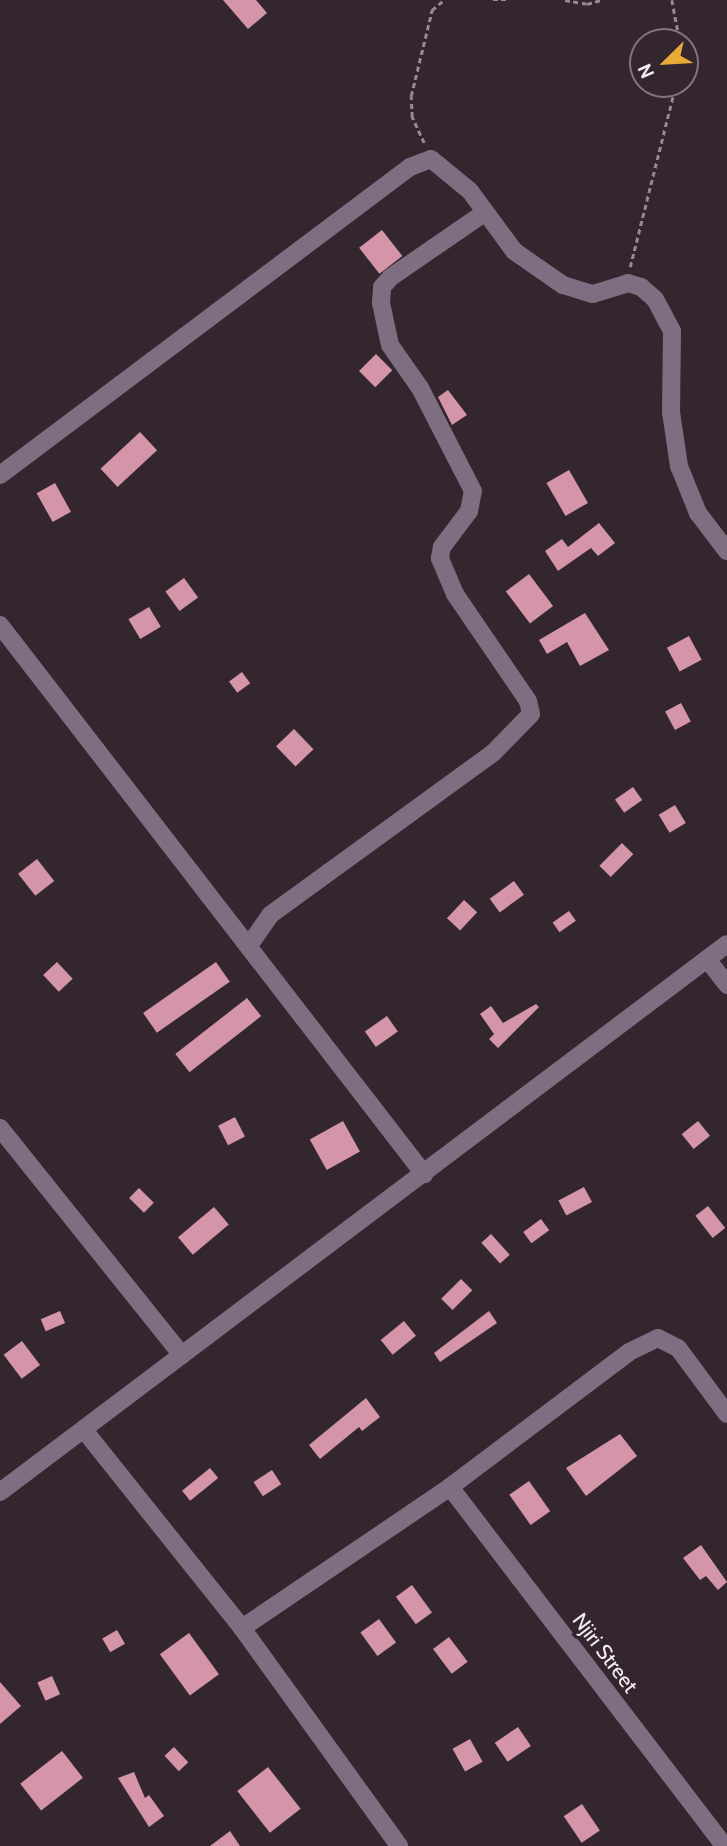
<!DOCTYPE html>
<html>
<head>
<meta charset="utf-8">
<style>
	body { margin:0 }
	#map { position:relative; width:727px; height:1846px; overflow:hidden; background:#34262f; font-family:Cabin,sans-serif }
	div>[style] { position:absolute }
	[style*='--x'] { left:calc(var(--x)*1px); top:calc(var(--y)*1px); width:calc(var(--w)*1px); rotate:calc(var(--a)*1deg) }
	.building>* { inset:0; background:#d395a7; transform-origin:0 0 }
	.path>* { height:2.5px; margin-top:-1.25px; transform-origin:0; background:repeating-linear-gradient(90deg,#968a92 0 5px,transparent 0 8.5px) }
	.minor>* { height:18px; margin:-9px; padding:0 9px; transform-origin:9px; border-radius:9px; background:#7e6e81 }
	span { translate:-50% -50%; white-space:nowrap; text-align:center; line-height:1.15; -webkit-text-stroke:7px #34262f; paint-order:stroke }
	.street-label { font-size:21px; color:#f7edf3 }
	.north { position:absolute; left:629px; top:28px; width:70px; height:70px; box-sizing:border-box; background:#34262f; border:2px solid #82767d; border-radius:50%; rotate:246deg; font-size:19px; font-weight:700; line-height:28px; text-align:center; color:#f7edf3 }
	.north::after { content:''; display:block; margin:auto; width:24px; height:32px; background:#e9ab38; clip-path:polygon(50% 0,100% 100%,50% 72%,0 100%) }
</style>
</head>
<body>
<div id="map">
	<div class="building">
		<i style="clip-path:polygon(223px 0,256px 0,267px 13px,248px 29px)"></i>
		<i style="left:382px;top:230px;width:33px;height:29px;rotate:52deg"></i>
		<i style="left:376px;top:354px;width:23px;height:24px;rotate:45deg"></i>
		<i style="clip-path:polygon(448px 390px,467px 415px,452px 425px,438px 397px)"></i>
		<i style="left:140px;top:432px;width:25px;height:54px;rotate:47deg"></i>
		<i style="left:569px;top:470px;width:38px;height:26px;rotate:60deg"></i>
		<i style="left:55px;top:483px;width:33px;height:21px;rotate:61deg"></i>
		<i style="clip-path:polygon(599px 523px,615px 543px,598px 556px,591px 548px,558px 571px,545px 551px,562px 539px,568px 547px)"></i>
		<i style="left:529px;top:574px;width:40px;height:29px;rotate:53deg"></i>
		<i style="left:184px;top:578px;width:24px;height:23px;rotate:54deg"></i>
		<i style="left:149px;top:607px;width:23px;height:24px;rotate:59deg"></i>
		<i style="clip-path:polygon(585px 613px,609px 650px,580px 666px,567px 642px,547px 654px,539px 640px)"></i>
		<i style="left:689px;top:636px;width:27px;height:25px;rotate:62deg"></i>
		<i style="left:242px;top:672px;width:14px;height:16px;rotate:54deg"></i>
		<i style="left:681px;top:703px;width:21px;height:18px;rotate:62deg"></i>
		<i style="left:294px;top:729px;width:28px;height:25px;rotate:46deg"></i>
		<i style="left:633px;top:787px;width:16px;height:22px;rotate:55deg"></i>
		<i style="left:675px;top:805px;width:21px;height:19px;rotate:59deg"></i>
		<i style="left:622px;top:843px;width:16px;height:32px;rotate:45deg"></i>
		<i style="left:37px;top:859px;width:28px;height:24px;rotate:52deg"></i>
		<i style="left:514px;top:881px;width:17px;height:30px;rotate:54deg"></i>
		<i style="left:464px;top:900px;width:18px;height:25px;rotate:43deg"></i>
		<i style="left:569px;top:911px;width:12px;height:20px;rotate:55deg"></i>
		<i style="left:57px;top:962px;width:23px;height:19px;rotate:47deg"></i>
		<i style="left:216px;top:962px;width:24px;height:89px;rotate:55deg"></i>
		<i style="left:247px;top:998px;width:23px;height:91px;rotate:52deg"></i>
		<i style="clip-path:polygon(536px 1004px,539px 1007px,498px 1048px,489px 1039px,494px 1034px,480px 1014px,491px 1006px,503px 1023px)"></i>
		<i style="left:387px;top:1016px;width:19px;height:27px;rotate:55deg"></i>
		<i style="left:235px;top:1117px;width:22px;height:19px;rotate:63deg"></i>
		<i style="left:343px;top:1121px;width:35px;height:38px;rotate:61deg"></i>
		<i style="left:698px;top:1121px;width:19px;height:21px;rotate:51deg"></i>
		<i style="left:584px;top:1187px;width:17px;height:29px;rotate:62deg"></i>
		<i style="left:139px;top:1188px;width:21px;height:14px;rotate:45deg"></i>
		<i style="left:708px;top:1206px;width:28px;height:16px;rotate:52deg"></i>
		<i style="left:214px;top:1207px;width:23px;height:47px;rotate:50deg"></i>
		<i style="left:541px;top:1219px;width:14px;height:22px;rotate:54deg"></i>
		<i style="left:491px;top:1234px;width:28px;height:13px;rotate:48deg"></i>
		<i style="left:461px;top:1279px;width:16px;height:28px;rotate:45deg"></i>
		<i style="left:60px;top:1311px;width:13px;height:21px;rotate:67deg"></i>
		<i style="clip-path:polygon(489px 1311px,497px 1323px,440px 1362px,434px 1353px)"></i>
		<i style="left:404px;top:1321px;width:19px;height:30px;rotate:51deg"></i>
		<i style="left:22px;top:1341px;width:30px;height:23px;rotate:53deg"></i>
		<i style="clip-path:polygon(366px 1398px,380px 1417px,362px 1431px,359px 1427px,320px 1459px,309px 1445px)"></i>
		<i style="clip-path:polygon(620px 1434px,637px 1456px,586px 1496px,566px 1468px)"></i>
		<i style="left:210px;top:1468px;width:13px;height:36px;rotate:51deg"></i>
		<i style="left:272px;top:1470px;width:17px;height:22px;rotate:57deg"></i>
		<i style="left:529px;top:1481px;width:37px;height:24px;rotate:55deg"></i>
		<i style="clip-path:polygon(701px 1545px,727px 1582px,718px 1590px,706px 1576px,700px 1580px,683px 1558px)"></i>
		<i style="left:412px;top:1585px;width:34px;height:20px;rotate:54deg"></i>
		<i style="left:379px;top:1619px;width:29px;height:23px;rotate:54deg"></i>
		<i style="left:117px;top:1630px;width:16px;height:17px;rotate:60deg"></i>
		<i style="left:189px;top:1633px;width:51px;height:36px;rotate:54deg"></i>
		<i style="left:449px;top:1637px;width:31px;height:20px;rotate:53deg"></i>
		<i style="left:52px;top:1676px;width:20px;height:16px;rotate:66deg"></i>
		<i style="clip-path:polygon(0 1682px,21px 1706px,0 1724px)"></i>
		<i style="left:518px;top:1727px;width:23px;height:28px;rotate:56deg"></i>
		<i style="left:470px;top:1739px;width:26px;height:20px;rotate:61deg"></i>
		<i style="left:174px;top:1747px;width:21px;height:13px;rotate:47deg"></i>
		<i style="left:62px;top:1751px;width:34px;height:53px;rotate:52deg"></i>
		<i style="left:268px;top:1767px;width:53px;height:39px;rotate:52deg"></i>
		<i style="clip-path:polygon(134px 1772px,145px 1798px,149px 1795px,164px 1816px,149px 1827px,118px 1778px)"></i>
		<i style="left:582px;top:1804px;width:32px;height:22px;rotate:56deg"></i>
		<i style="clip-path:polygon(230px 1831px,240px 1846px,210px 1846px)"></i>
	</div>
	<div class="path">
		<i style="--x:493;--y:0;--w:13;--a:0"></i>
		<i style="--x:565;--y:0;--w:22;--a:10"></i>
		<i style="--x:587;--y:4;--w:15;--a:-16"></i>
		<i style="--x:672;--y:0;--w:43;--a:79.2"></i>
		<i style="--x:424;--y:143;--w:29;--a:-115"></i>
		<i style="--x:412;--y:117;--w:21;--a:-93"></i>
		<i style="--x:411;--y:96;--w:89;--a:-76.3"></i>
		<i style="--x:432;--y:10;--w:16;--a:-40"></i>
		<i style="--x:630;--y:267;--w:189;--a:-75.9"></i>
	</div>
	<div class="minor">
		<i style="--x:0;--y:475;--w:513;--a:-36.91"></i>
		<i style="--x:410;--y:167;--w:22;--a:-21"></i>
		<i style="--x:431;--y:159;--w:50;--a:39.4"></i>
		<i style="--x:470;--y:191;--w:74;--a:53.7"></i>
		<i style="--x:514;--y:251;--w:60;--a:34.8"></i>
		<i style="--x:563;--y:285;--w:31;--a:17"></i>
		<i style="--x:593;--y:294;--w:37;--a:-17"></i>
		<i style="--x:628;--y:283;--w:14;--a:17"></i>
		<i style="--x:641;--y:287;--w:18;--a:41"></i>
		<i style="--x:655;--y:299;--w:36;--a:62"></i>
		<i style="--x:672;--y:331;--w:81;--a:90.7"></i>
		<i style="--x:671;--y:412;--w:55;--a:81.6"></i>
		<i style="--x:679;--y:466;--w:51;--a:68"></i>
		<i style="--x:698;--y:513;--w:48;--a:52.7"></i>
		<i style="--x:0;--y:625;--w:694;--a:52.32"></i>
		<i style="--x:250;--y:944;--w:35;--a:-55"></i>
		<i style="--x:270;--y:915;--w:276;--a:-36"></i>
		<i style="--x:493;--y:753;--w:54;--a:-45.7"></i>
		<i style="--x:531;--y:714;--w:13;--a:-103"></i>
		<i style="--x:528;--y:701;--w:130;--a:-124.3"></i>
		<i style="--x:455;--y:594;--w:39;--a:-113"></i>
		<i style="--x:440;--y:558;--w:11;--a:-80"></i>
		<i style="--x:442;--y:547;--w:45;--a:-53.1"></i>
		<i style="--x:469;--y:511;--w:20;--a:-79"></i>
		<i style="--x:473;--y:491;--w:116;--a:-117.2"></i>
		<i style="--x:420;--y:388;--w:52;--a:-124.9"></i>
		<i style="--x:390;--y:345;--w:43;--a:-102.1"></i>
		<i style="--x:381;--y:303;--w:16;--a:-86"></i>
		<i style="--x:382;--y:287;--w:13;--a:-48"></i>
		<i style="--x:391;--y:277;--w:113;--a:-34.5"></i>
		<i style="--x:707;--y:959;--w:33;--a:52"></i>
		<i style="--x:0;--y:1128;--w:291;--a:51.3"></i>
		<i style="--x:84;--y:1430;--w:253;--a:51.4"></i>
		<i style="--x:242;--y:1628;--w:269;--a:54.2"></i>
		<i style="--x:450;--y:1487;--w:452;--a:52.6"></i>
		<i style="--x:0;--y:1492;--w:910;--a:-37.01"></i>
		<i style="--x:242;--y:1628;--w:251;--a:-34.1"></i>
		<i style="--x:450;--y:1487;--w:224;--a:-37"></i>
		<i style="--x:629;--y:1352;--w:32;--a:-26"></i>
		<i style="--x:658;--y:1338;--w:22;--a:27"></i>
		<i style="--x:678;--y:1348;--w:82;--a:53.4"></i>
	</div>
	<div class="street-label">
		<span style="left:605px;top:1653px;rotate:53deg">Njiri Street</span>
	</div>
	<div class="north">N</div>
</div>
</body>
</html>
